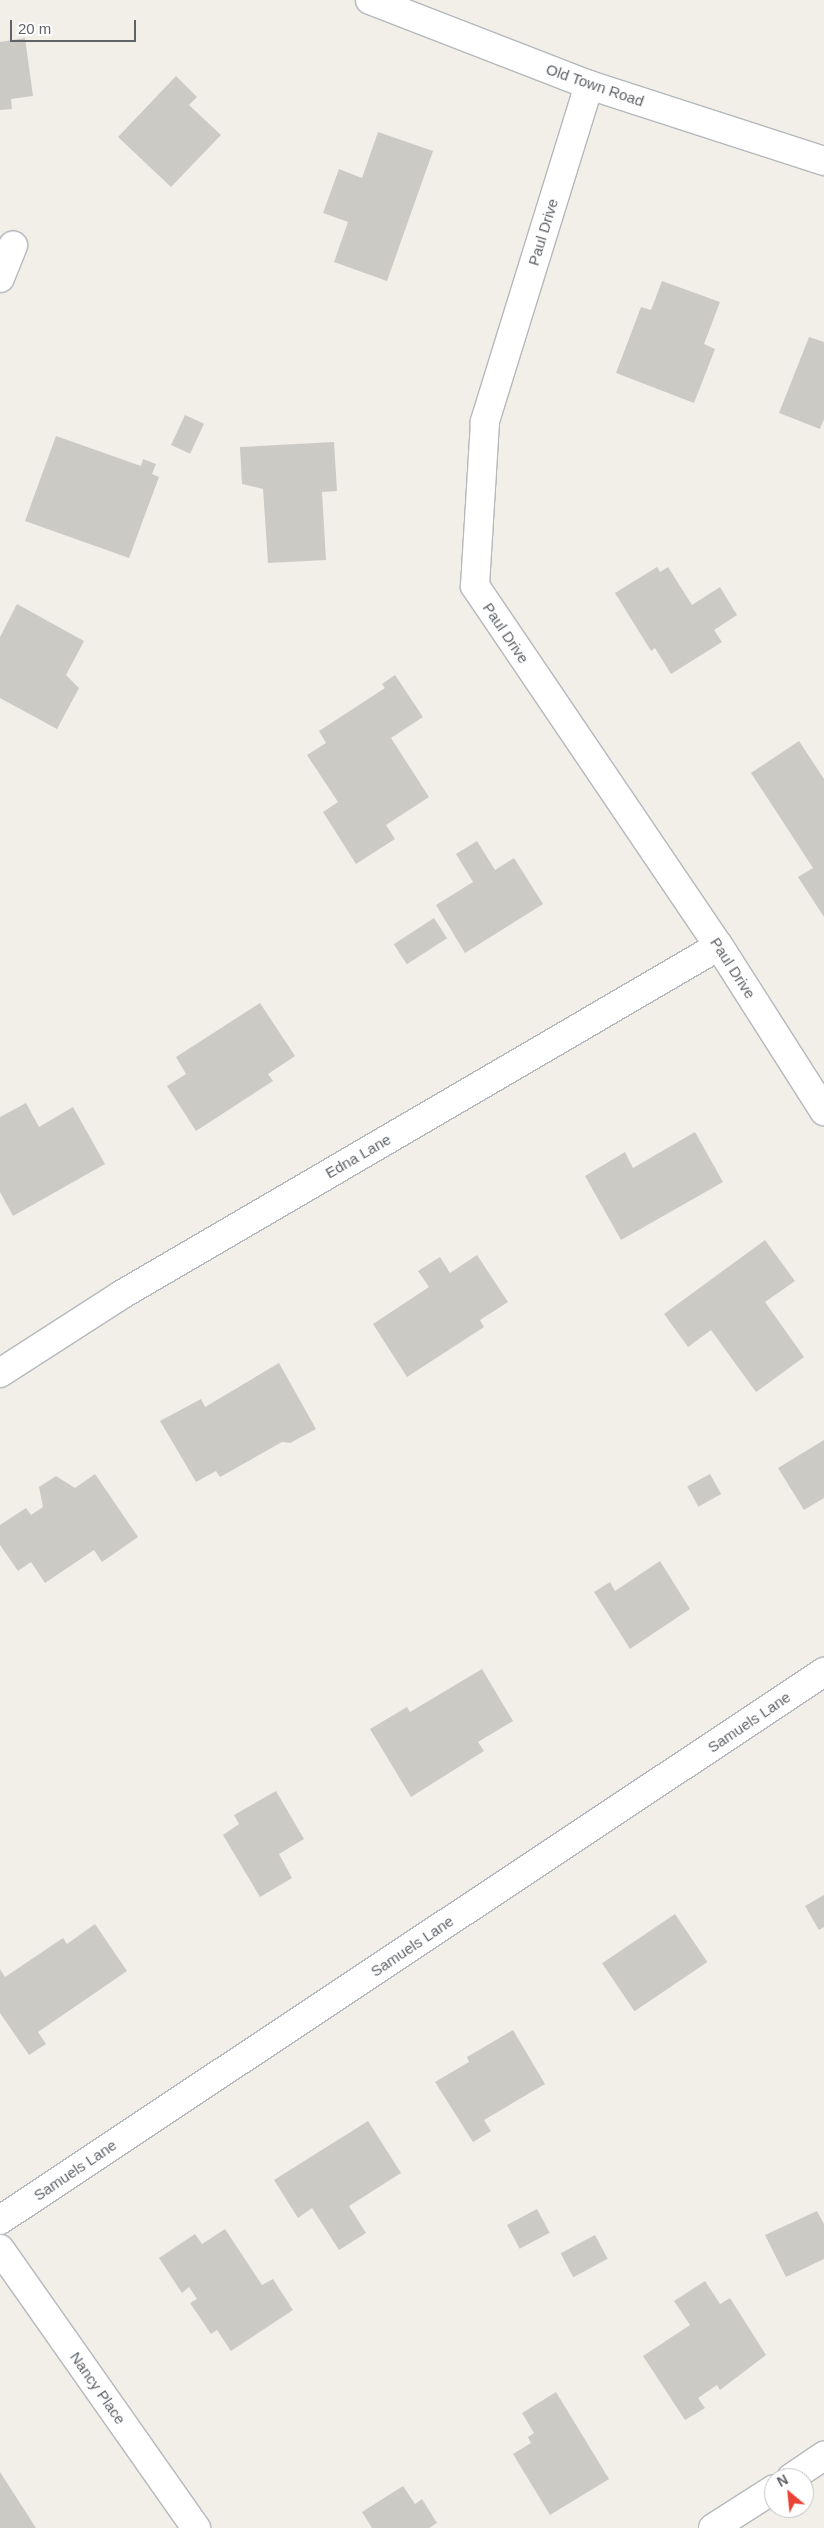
<!DOCTYPE html>
<html>
<head>
<meta charset="utf-8">
<style>
	body { margin:0 }
	#map { position:relative; width:824px; height:2528px; overflow:hidden; background:#f1efe8; font-family:Helvetica,sans-serif }
	div>[style] { position:absolute }
	[style*='--x'] { left:calc(var(--x)*1px); top:calc(var(--y)*1px); width:calc(var(--w)*1px); rotate:calc(var(--a)*1deg) }
	.building>* { inset:0; background:#cccac5; transform-origin:0 0 }
	.roads { filter:drop-shadow(1px 0 #b5b8bc) drop-shadow(-1px 0 #b5b8bc) drop-shadow(0 1px #b5b8bc) drop-shadow(0 -1px #b5b8bc) }
	.minor>* { height:28px; margin:-14px; padding:0 14px; transform-origin:14px; border-radius:14px; background:#fff }
	.secondary>* { height:28px; margin:-14px; padding:0 14px; transform-origin:14px; border-radius:14px; background:#fff }
	span { translate:-50% -50%; white-space:nowrap; text-align:center; line-height:1.15; -webkit-text-stroke:5px #fff; paint-order:stroke }
	.street-label { font-size:15px; color:#5f6368 }
	.north { position:absolute; left:764px; top:2468px; width:50px; height:50px; box-sizing:border-box; background:#fff; border:1px solid #bfc1c3; border-radius:50%; rotate:332deg; font-size:14px; font-weight:700; line-height:20px; text-align:center; color:#5f6368 }
	.north::after { content:''; display:block; margin:auto; width:18px; height:22px; background:#ea4335; clip-path:polygon(50% 0,100% 100%,50% 72%,0 100%) }
	.scale { position:absolute; left:10px; top:20px; width:126px; height:22px; box-sizing:border-box; border:2px solid #5f6368; border-top:0; padding-left:6px; font-size:15px; line-height:18px; white-space:nowrap; color:#5f6368; -webkit-text-stroke:4px #fff; paint-order:stroke }
</style>
</head>
<body>
<div id="map">
	<div class="building">
		<i style="clip-path:polygon(25px 38px,33px 96px,11px 99px,12px 109px,0 110px,0 42px)"></i>
		<i style="clip-path:polygon(176px 76px,197px 97px,189px 105px,221px 135px,171px 187px,118px 137px)"></i>
		<i style="clip-path:polygon(378px 132px,433px 151px,387px 281px,334px 262px,348px 222px,323px 213px,339px 169px,362px 178px)"></i>
		<i style="clip-path:polygon(662px 281px,720px 302px,704px 344px,715px 349px,694px 403px,616px 373px,641px 307px,651px 310px)"></i>
		<i style="clip-path:polygon(809px 337px,824px 342px,824px 419px,820px 429px,779px 413px)"></i>
		<i style="left:185px;top:415px;width:21px;height:33px;rotate:25deg"></i>
		<i style="clip-path:polygon(56px 436px,141px 466px,143px 459px,156px 464px,152px 474px,159px 477px,129px 558px,25px 521px)"></i>
		<i style="clip-path:polygon(334px 442px,337px 491px,322px 492px,326px 560px,268px 563px,263px 489px,242px 484px,240px 447px)"></i>
		<i style="clip-path:polygon(657px 567px,660px 572px,668px 567px,692px 605px,720px 587px,737px 615px,714px 630px,722px 642px,671px 674px,655px 648px,651px 651px,615px 593px)"></i>
		<i style="clip-path:polygon(17px 604px,84px 641px,66px 675px,79px 688px,57px 729px,0 698px,0 637px)"></i>
		<i style="clip-path:polygon(395px 675px,423px 717px,391px 738px,429px 797px,386px 825px,395px 839px,356px 864px,323px 812px,338px 802px,307px 755px,326px 743px,319px 731px,385px 688px,382px 684px)"></i>
		<i style="clip-path:polygon(799px 741px,824px 779px,824px 917px,798px 877px,813px 868px,751px 773px)"></i>
		<i style="clip-path:polygon(477px 841px,495px 870px,514px 858px,543px 904px,465px 953px,436px 905px,473px 882px,456px 854px)"></i>
		<i style="left:434px;top:918px;width:24px;height:48px;rotate:57deg"></i>
		<i style="clip-path:polygon(260px 1003px,295px 1056px,268px 1074px,273px 1081px,196px 1131px,167px 1086px,186px 1074px,176px 1057px)"></i>
		<i style="clip-path:polygon(26px 1103px,39px 1127px,73px 1107px,105px 1164px,13px 1216px,0 1192px,0 1117px)"></i>
		<i style="clip-path:polygon(695px 1132px,723px 1182px,621px 1240px,585px 1176px,625px 1152px,633px 1168px)"></i>
		<i style="clip-path:polygon(765px 1240px,795px 1281px,765px 1302px,804px 1357px,756px 1392px,711px 1330px,688px 1347px,664px 1314px)"></i>
		<i style="clip-path:polygon(477px 1255px,508px 1302px,480px 1320px,484px 1327px,407px 1377px,373px 1324px,429px 1287px,418px 1271px,440px 1257px,450px 1273px)"></i>
		<i style="clip-path:polygon(279px 1363px,316px 1429px,290px 1443px,282px 1442px,220px 1477px,216px 1471px,196px 1482px,160px 1421px,201px 1399px,205px 1407px)"></i>
		<i style="clip-path:polygon(824px 1440px,824px 1498px,804px 1510px,778px 1468px)"></i>
		<i style="clip-path:polygon(95px 1474px,138px 1537px,102px 1562px,94px 1550px,45px 1583px,31px 1562px,18px 1571px,0 1545px,0 1525px,26px 1508px,31px 1515px,43px 1507px,39px 1487px,56px 1476px,75px 1488px)"></i>
		<i style="left:710px;top:1474px;width:23px;height:26px;rotate:61deg"></i>
		<i style="clip-path:polygon(660px 1561px,690px 1609px,630px 1649px,594px 1592px,610px 1582px,615px 1591px)"></i>
		<i style="clip-path:polygon(482px 1669px,513px 1721px,478px 1742px,484px 1751px,411px 1797px,370px 1729px,407px 1707px,410px 1712px)"></i>
		<i style="clip-path:polygon(276px 1791px,304px 1839px,279px 1854px,292px 1878px,260px 1897px,223px 1835px,239px 1824px,234px 1815px)"></i>
		<i style="clip-path:polygon(824px 1895px,824px 1927px,819px 1930px,805px 1906px)"></i>
		<i style="left:675px;top:1914px;width:58px;height:88px;rotate:56deg"></i>
		<i style="clip-path:polygon(95px 1924px,127px 1971px,38px 2032px,46px 2044px,29px 2055px,0 2013px,0 1969px,5px 1977px,63px 1938px,67px 1944px)"></i>
		<i style="clip-path:polygon(513px 2030px,545px 2084px,484px 2120px,491px 2131px,473px 2142px,435px 2082px,469px 2062px,467px 2057px)"></i>
		<i style="clip-path:polygon(368px 2121px,401px 2173px,349px 2206px,366px 2233px,339px 2250px,312px 2208px,298px 2218px,274px 2180px)"></i>
		<i style="left:537px;top:2209px;width:27px;height:34px;rotate:62deg"></i>
		<i style="clip-path:polygon(817px 2211px,824px 2224px,824px 2259px,786px 2277px,765px 2235px)"></i>
		<i style="clip-path:polygon(225px 2229px,262px 2285px,273px 2279px,293px 2310px,231px 2351px,217px 2330px,211px 2334px,190px 2303px,197px 2299px,189px 2287px,182px 2293px,159px 2258px,195px 2234px,202px 2244px)"></i>
		<i style="left:595px;top:2235px;width:27px;height:39px;rotate:62deg"></i>
		<i style="clip-path:polygon(705px 2281px,720px 2304px,730px 2298px,766px 2355px,720px 2390px,717px 2385px,698px 2398px,705px 2408px,685px 2420px,643px 2356px,690px 2325px,674px 2301px)"></i>
		<i style="clip-path:polygon(556px 2392px,609px 2479px,550px 2515px,513px 2454px,531px 2443px,528px 2437px,534px 2433px,522px 2413px)"></i>
		<i style="clip-path:polygon(0 2472px,36px 2528px,0 2528px)"></i>
		<i style="clip-path:polygon(403px 2486px,415px 2504px,422px 2499px,437px 2523px,429px 2528px,372px 2528px,362px 2512px)"></i>
	</div>
	<div class="roads">
		<div class="minor">
			<i style="--x:589;--y:85;--w:353;--a:107.2"></i>
			<i style="--x:485;--y:422;--w:164;--a:93.5"></i>
			<i style="--x:475;--y:586;--w:435;--a:55.9"></i>
			<i style="--x:719;--y:946;--w:196;--a:57.5"></i>
			<i style="--x:0;--y:278;--w:35;--a:-68"></i>
			<i style="--x:0;--y:1373;--w:144;--a:-32.8"></i>
			<i style="--x:121;--y:1295;--w:692;--a:-30.27"></i>
			<i style="--x:0;--y:2220;--w:990;--a:-33.63"></i>
			<i style="--x:0;--y:2249;--w:341;--a:54.9"></i>
			<i style="--x:791;--y:2478;--w:40;--a:-34"></i>
			<i style="--x:713;--y:2528;--w:72;--a:-32.6"></i>
		</div>
		<div class="secondary">
			<i style="--x:370;--y:0;--w:235;--a:21.2"></i>
			<i style="--x:589;--y:85;--w:247;--a:17.9"></i>
		</div>
	</div>
	<div class="street-label">
		<span style="left:595px;top:85px;rotate:19deg">Old Town Road</span>
		<span style="left:543px;top:232px;rotate:-73deg">Paul Drive</span>
		<span style="left:506px;top:633px;rotate:56deg">Paul Drive</span>
		<span style="left:733px;top:968px;rotate:57deg">Paul Drive</span>
		<span style="left:358px;top:1156px;rotate:-30deg">Edna Lane</span>
		<span style="left:749px;top:1722px;rotate:-34deg">Samuels Lane</span>
		<span style="left:412px;top:1946px;rotate:-34deg">Samuels Lane</span>
		<span style="left:75px;top:2170px;rotate:-34deg">Samuels Lane</span>
		<span style="left:98px;top:2388px;rotate:55deg">Nancy Place</span>
	</div>
	<div class="north">N</div>
	<div class="scale">20 m</div>
</div>
</body>
</html>
